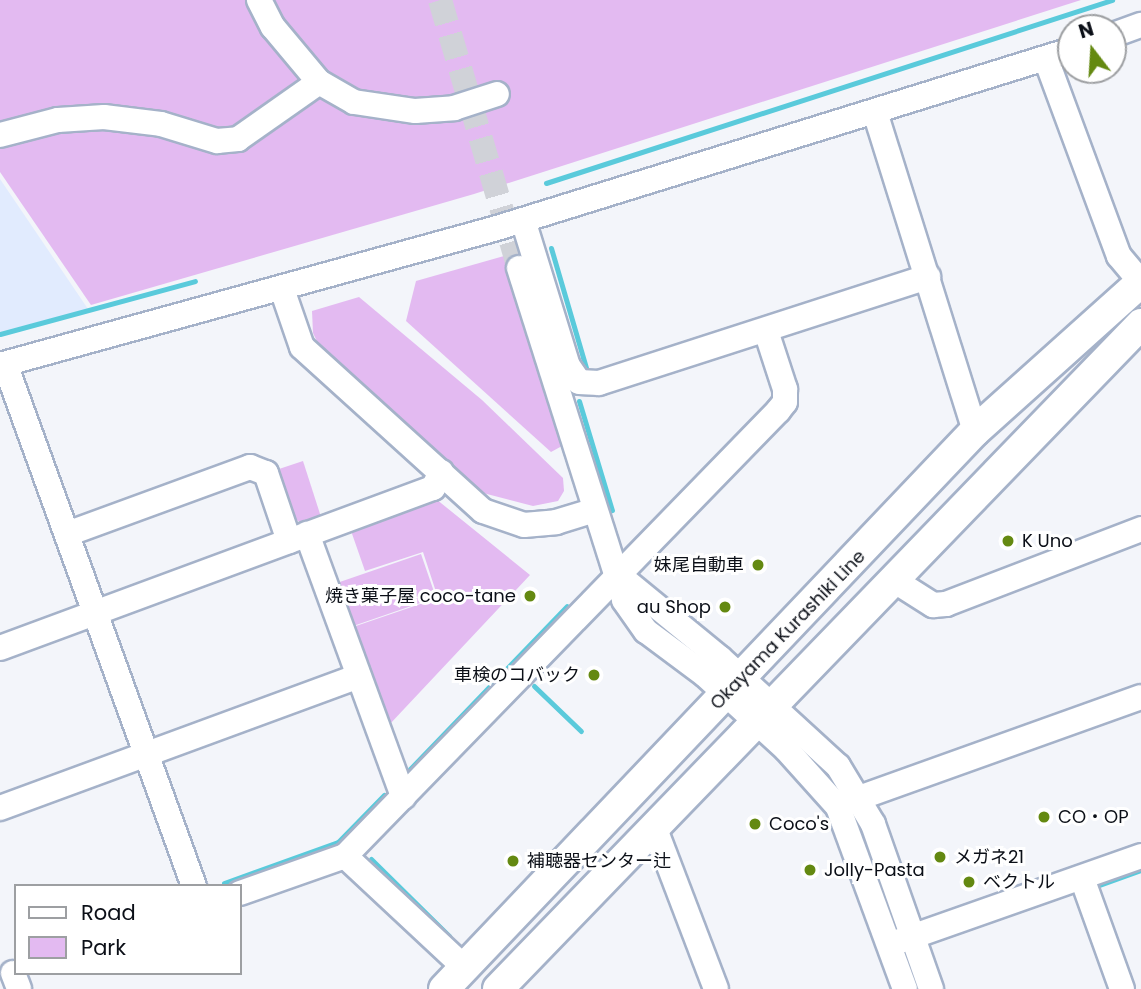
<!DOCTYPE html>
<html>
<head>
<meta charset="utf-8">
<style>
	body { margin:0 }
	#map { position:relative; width:1141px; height:989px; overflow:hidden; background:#f3f5fa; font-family:Poppins,"Noto Sans JP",sans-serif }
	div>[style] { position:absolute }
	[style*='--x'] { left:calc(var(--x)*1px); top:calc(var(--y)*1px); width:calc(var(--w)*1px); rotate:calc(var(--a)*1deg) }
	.built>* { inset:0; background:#e1ebfe }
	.green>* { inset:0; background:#e3baf1; transform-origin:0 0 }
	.stream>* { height:5px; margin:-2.5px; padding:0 2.5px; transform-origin:2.5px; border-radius:2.5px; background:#5acadb }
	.minor-tunnel>* { height:24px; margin-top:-12px; transform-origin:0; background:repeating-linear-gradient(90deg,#d0d2d8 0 24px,transparent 0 36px) }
	.roads { filter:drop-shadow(2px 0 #a5b2c9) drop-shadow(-2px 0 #a5b2c9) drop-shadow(0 2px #a5b2c9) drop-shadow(0 -2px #a5b2c9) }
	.minor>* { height:24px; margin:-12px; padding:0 12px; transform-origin:12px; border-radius:12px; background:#fff }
	.major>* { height:30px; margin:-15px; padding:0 15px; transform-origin:15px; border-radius:15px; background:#fff }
	.dots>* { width:19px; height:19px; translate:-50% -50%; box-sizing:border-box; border:4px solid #fff; border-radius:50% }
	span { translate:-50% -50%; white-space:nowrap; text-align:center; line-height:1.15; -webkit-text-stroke:6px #fff; paint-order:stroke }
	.poi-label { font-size:18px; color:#0b0f17 }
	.left { translate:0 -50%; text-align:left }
	.right { translate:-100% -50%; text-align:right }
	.street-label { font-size:18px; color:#0b0f17 }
	.legend { position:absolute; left:14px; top:884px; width:228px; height:91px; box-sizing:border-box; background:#fff; border:2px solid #9d9fa2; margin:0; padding:9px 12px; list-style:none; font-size:21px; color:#0b0f17 }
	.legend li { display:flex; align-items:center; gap:14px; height:35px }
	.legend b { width:35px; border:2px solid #9d9fa2 }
	.north { position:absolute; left:1057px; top:14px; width:70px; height:70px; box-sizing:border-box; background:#fff; border:2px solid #9d9fa2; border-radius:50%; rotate:343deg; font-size:19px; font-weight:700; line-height:28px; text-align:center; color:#0b0f17 }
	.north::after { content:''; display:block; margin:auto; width:24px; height:32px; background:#648911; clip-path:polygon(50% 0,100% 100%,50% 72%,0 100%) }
</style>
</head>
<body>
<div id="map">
	<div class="built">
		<i style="clip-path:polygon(0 179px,88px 309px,0 332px)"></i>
	</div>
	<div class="green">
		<i style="clip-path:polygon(0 0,1081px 0,474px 194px,91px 305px,0 172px)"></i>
		<i style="clip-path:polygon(504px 256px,562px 446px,551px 452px,406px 321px,416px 281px)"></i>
		<i style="clip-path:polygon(359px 297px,482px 400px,563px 478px,564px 491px,558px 501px,533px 506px,483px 493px,445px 468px,323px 354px,313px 333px,312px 311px)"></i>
		<i style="clip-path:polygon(303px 461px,321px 517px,302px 523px,291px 517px,276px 470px)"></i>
		<i style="clip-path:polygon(436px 499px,530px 575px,389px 725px,353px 627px,438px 598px,423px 552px,365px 571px,350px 528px)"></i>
		<i style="left:421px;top:554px;width:46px;height:89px;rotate:71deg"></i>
	</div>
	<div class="stream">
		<i style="--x:546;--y:183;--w:595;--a:-17.92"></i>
		<i style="--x:551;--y:248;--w:125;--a:73.7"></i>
		<i style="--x:0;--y:334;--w:202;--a:-15.2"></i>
		<i style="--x:579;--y:401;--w:114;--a:73.2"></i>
		<i style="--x:534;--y:686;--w:65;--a:43.8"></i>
		<i style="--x:410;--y:769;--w:226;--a:-46.1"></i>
		<i style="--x:371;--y:859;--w:110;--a:44.6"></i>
		<i style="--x:224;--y:883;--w:121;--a:-19.8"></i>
		<i style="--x:338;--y:842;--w:66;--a:-45.6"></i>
		<i style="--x:1091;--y:888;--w:53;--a:-19.8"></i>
	</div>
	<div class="minor-tunnel">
		<i style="--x:440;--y:0;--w:279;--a:73.6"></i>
	</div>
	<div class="roads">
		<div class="minor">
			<i style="--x:259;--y:0;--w:30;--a:63"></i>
			<i style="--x:273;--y:27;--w:72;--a:50.1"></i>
			<i style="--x:319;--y:82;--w:40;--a:29.7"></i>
			<i style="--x:354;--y:102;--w:62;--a:8.4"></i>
			<i style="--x:415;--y:111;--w:39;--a:-4"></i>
			<i style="--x:454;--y:108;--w:45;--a:-18"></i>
			<i style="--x:1113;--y:35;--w:30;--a:-20"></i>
			<i style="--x:1046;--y:59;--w:210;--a:69.7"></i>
			<i style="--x:1119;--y:256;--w:34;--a:50"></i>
			<i style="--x:875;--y:112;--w:334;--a:72.6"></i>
			<i style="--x:0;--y:135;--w:60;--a:-14.5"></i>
			<i style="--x:58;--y:120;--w:46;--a:-3.7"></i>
			<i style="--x:104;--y:117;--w:57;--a:7"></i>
			<i style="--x:161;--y:124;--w:59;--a:16.9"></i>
			<i style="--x:217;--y:141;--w:21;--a:-5"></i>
			<i style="--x:238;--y:139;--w:99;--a:-35.1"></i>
			<i style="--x:523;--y:220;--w:153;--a:72.9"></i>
			<i style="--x:568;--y:366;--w:19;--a:55"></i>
			<i style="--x:579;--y:382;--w:20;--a:3"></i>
			<i style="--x:599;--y:383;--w:346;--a:-17.9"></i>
			<i style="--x:519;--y:268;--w:348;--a:72.4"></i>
			<i style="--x:624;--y:600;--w:38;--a:55"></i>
			<i style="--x:646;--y:631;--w:74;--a:36.7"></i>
			<i style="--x:705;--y:675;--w:110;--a:42.4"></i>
			<i style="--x:786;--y:749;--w:78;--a:48.1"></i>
			<i style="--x:838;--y:807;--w:194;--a:69.8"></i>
			<i style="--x:282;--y:289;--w:61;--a:71"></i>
			<i style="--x:302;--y:347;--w:244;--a:42.2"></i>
			<i style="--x:483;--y:511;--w:43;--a:18.9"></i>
			<i style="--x:524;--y:525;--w:32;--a:-5"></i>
			<i style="--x:556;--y:522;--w:38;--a:-17"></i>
			<i style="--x:5;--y:364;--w:555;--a:70.1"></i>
			<i style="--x:0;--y:365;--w:516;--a:-15.41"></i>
			<i style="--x:497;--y:228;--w:601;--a:-17.23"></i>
			<i style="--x:67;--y:534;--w:195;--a:-20.1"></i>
			<i style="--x:250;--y:467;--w:17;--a:21"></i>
			<i style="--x:266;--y:473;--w:72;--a:71.3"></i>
			<i style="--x:307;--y:534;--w:280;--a:69.9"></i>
			<i style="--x:616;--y:573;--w:134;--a:39.3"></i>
			<i style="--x:720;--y:658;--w:160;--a:42.5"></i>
			<i style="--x:838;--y:766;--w:68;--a:58.9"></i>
			<i style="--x:873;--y:824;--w:175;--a:70.6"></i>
			<i style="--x:892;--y:579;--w:49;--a:32.4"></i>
			<i style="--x:933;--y:605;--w:13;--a:-4"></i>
			<i style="--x:946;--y:604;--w:209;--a:-21"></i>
			<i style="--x:0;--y:648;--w:462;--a:-20.3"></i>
			<i style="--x:433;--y:488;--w:18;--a:-63"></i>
			<i style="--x:845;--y:803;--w:314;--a:-19.7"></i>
			<i style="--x:0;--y:808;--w:382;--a:-20.2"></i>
			<i style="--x:655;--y:829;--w:171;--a:69.1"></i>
			<i style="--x:345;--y:856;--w:163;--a:43"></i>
			<i style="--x:1082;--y:878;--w:118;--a:70.2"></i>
			<i style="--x:240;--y:893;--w:111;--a:-19.4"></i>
			<i style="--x:345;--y:856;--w:621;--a:-45.78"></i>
			<i style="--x:778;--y:411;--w:11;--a:-52"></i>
			<i style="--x:785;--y:402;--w:13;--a:-90"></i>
			<i style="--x:785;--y:389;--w:61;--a:-108.1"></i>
			<i style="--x:897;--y:942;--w:259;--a:-19.4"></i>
			<i style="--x:13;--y:973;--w:17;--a:69"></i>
		</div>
		<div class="major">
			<i style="--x:444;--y:989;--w:770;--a:-46.42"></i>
			<i style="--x:975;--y:431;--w:223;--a:-41.9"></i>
			<i style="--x:498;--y:989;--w:925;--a:-45.96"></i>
		</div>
	</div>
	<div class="dots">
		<i style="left:1008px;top:541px;background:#648911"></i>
		<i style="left:758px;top:565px;background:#648911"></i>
		<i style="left:530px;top:596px;background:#648911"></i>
		<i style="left:725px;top:607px;background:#648911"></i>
		<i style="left:594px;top:675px;background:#648911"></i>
		<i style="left:1044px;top:817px;background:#648911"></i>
		<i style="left:755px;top:824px;background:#648911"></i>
		<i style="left:940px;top:857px;background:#648911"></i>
		<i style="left:513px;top:861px;background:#648911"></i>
		<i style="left:810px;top:870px;background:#648911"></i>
		<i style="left:969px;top:882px;background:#648911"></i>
	</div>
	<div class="poi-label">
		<span class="left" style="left:1022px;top:541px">K Uno</span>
		<span class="right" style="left:744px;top:565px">妹尾自動車</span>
		<span class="right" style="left:516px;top:596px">焼き菓子屋 coco-tane</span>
		<span class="right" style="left:711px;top:607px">au Shop</span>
		<span class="right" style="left:580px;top:675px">車検のコバック</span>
		<span class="left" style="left:1058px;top:817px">CO・OP</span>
		<span class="left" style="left:769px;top:824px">Coco's</span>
		<span class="left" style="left:954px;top:857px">メガネ21</span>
		<span class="left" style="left:527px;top:861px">補聴器センター辻</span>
		<span class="left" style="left:824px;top:870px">Jolly-Pasta</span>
		<span class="left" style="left:983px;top:882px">ベクトル</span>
	</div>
	<div class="street-label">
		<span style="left:788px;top:630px;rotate:-46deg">Okayama Kurashiki Line</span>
	</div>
	<ul class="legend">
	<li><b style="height:9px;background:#fff"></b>Road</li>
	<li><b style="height:19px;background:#e3baf1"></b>Park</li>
	</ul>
	<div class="north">N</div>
</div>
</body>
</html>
